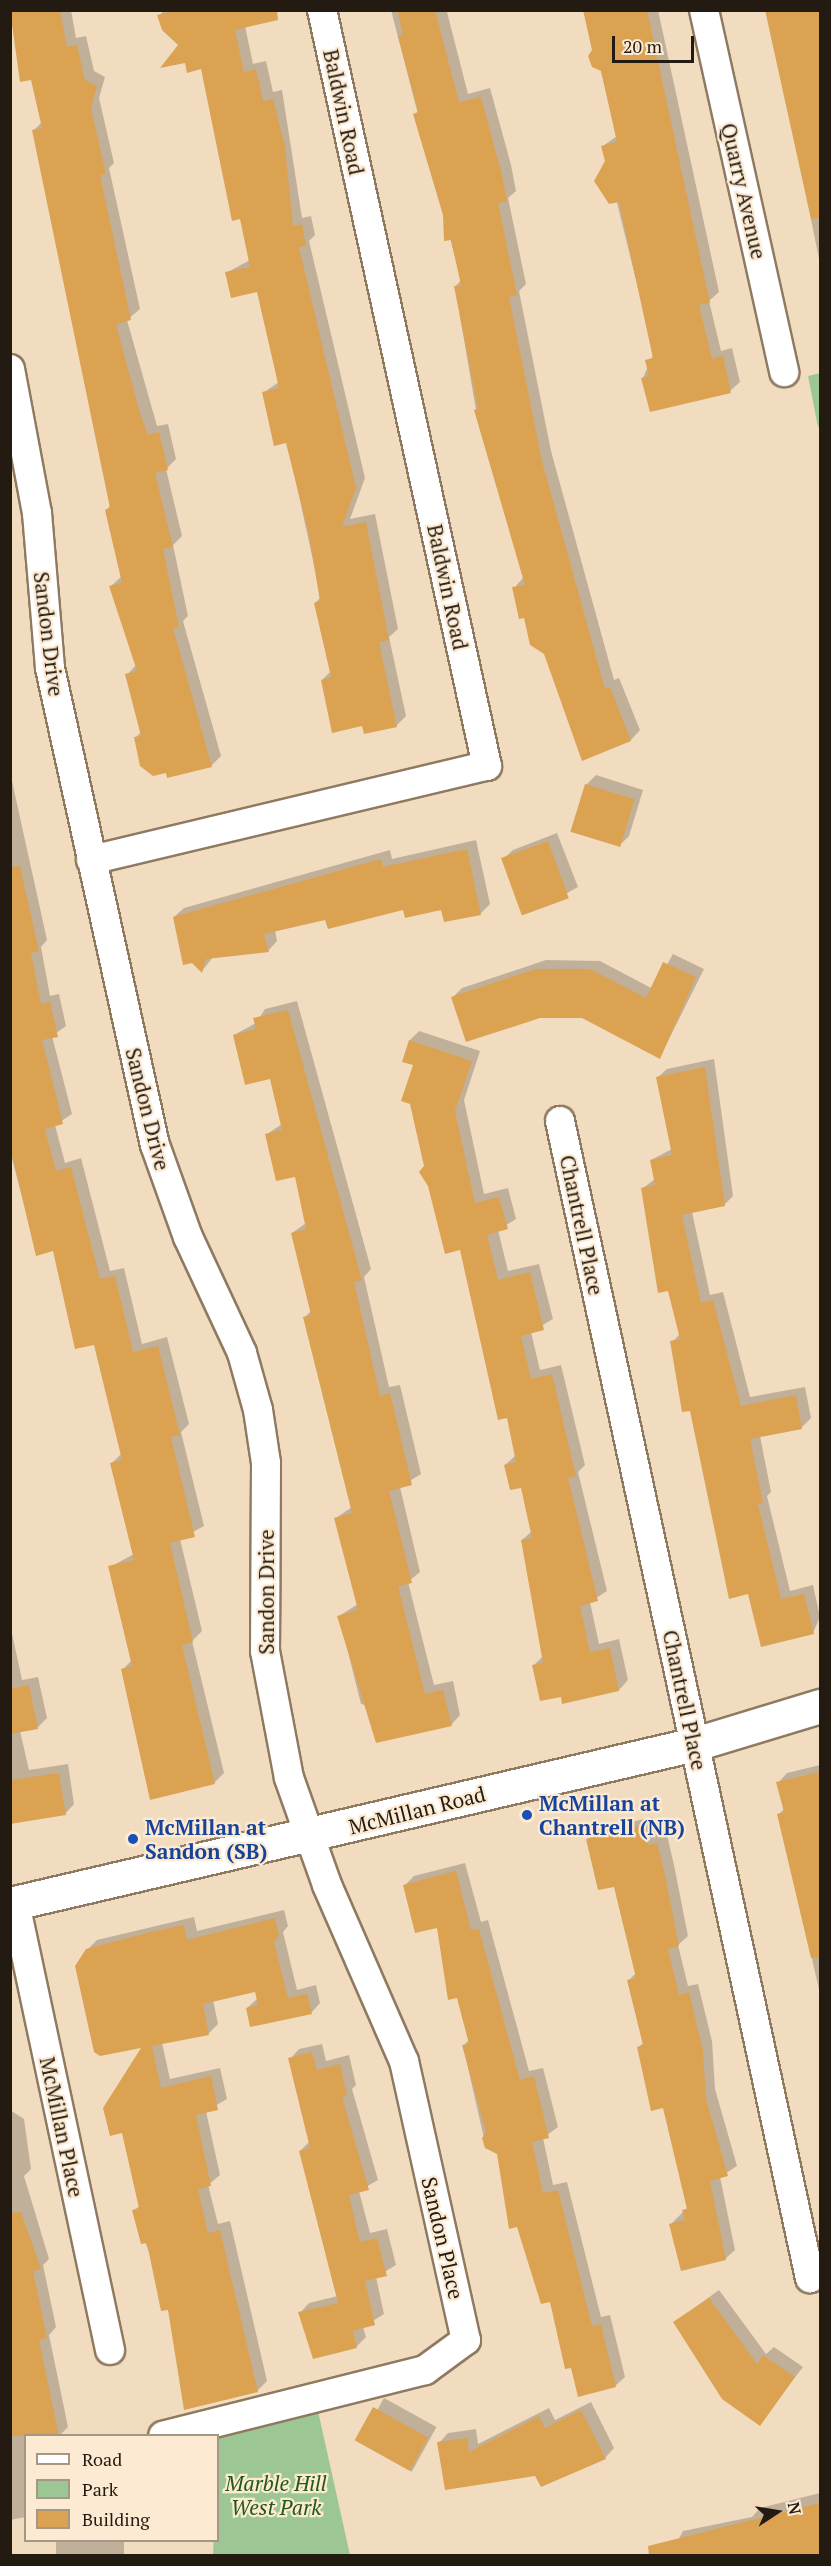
<!DOCTYPE html>
<html>
<head>
<meta charset="utf-8">
<style>
	body { margin:0 }
	#map { position:relative; width:831px; height:2566px; overflow:hidden; background:#f2dcc0; font-family:"PT Serif",serif }
	div>[style] { position:absolute }
	[style*='--x'] { left:calc(var(--x)*1px); top:calc(var(--y)*1px); width:calc(var(--w)*1px); rotate:calc(var(--a)*1deg) }
	.green>* { inset:0; background:#9cc794 }
	.shadow>* { inset:0; background:#0003; transform-origin:0 0 }
	.building>* { inset:0; background:#dba252; transform-origin:0 0 }
	.roads { filter:drop-shadow(2px 0 #8f7a61) drop-shadow(-2px 0 #8f7a61) drop-shadow(0 2px #8f7a61) drop-shadow(0 -2px #8f7a61) }
	.minor>* { height:28px; margin:-14px; padding:0 14px; transform-origin:14px; border-radius:14px; background:#fff }
	.secondary>* { height:33px; margin:-16.5px; padding:0 16.5px; transform-origin:16.5px; border-radius:16.5px; background:#fff }
	.dots>* { width:16px; height:16px; translate:-50% -50%; box-sizing:border-box; border:3px solid #fcead3; border-radius:50% }
	span { translate:-50% -50%; white-space:nowrap; text-align:center; line-height:1.15; -webkit-text-stroke:4.5px #fcead3; paint-order:stroke }
	.street-label { font-size:21px; color:#231b11 }
	.transit-label { font-size:21px; color:#164399; font-weight:700 }
	.left { translate:0 -50%; text-align:left }
	.park-label { font-size:21px; color:#215a13; font-style:italic }
	.frame { position:absolute; inset:0; border:12px solid #231b11; pointer-events:none }
	.legend { position:absolute; left:24px; top:2434px; width:195px; height:108px; box-sizing:border-box; background:#fcead3; border:2px solid #a59785; margin:0; padding:8px 10px; list-style:none; font-size:18px; color:#231b11 }
	.legend li { display:flex; align-items:center; gap:12px; height:30px }
	.legend b { width:30px; border:2px solid #a59785 }
	.north { position:absolute; left:747px; top:2482px; width:60px; height:60px; -webkit-text-stroke:4px #fcead3; paint-order:stroke; rotate:78deg; font-size:16px; font-weight:700; line-height:24px; text-align:center; color:#231b11 }
	.north::after { content:''; display:block; margin:auto; width:21px; height:27px; background:#231b11; clip-path:polygon(50% 0,100% 100%,50% 72%,0 100%) }
	.scale { position:absolute; left:612px; top:36px; width:82px; height:27px; box-sizing:border-box; border:3px solid #231b11; border-top:0; padding-left:8px; font-size:18px; line-height:21px; white-space:nowrap; color:#231b11; -webkit-text-stroke:4px #fcead3; paint-order:stroke }
</style>
</head>
<body>
<div id="map">
	<div class="green">
		<i style="clip-path:polygon(820px 373px,820px 426px,818px 427px,808px 376px)"></i>
		<i style="clip-path:polygon(318px 2411px,350px 2555px,213px 2555px,218px 2436px)"></i>
	</div>
	<div class="shadow">
		<i style="clip-path:polygon(10px 10px,71px 10px,76px 38px,86px 36px,94px 71px,105px 77px,99px 98px,114px 163px,109px 168px,140px 309px,127px 320px,157px 426px,168px 424px,176px 459px,166px 469px,182px 536px,173px 545px,188px 616px,183px 621px,221px 756px,211px 766px,167px 771px,135px 738px,141px 732px,127px 675px,136px 665px,111px 586px,122px 576px,106px 510px,111px 505px,33px 131px,42px 122px,32px 78px,22px 80px)"></i>
		<i style="clip-path:polygon(164px 10px,265px 10px,245px 26px,253px 64px,266px 61px,273px 92px,282px 90px,302px 218px,311px 216px,315px 235px,309px 241px,365px 478px,350px 519px,375px 514px,398px 629px,389px 637px,406px 716px,396px 726px,364px 724px,322px 680px,331px 671px,315px 603px,321px 597px,287px 441px,263px 393px,279px 382px,258px 291px,226px 273px,250px 260px,241px 217px,202px 68px,159px 16px)"></i>
		<i style="clip-path:polygon(391px 10px,452px 10px,447px 12px,468px 94px,490px 88px,511px 165px,516px 191px,508px 198px,526px 284px,519px 291px,551px 451px,614px 680px,619px 678px,640px 730px,631px 740px,583px 759px,545px 653px,514px 588px,523px 578px,476px 410px,455px 287px,461px 280px)"></i>
		<i style="clip-path:polygon(586px 10px,658px 10px,719px 292px,709px 301px,721px 351px,732px 348px,740px 382px,730px 391px,643px 378px,654px 353px,603px 146px,617px 136px)"></i>
		<i style="clip-path:polygon(769px 10px,820px 10px,820px 264px)"></i>
		<i style="clip-path:polygon(10px 772px,47px 940px,41px 947px,50px 996px,59px 994px,66px 1026px,52px 1036px,72px 1114px,55px 1125px,65px 1163px,81px 1158px,110px 1271px,124px 1268px,142px 1344px,167px 1337px,189px 1424px,181px 1432px,204px 1526px,180px 1539px,202px 1631px,192px 1641px,224px 1773px,214px 1783px,123px 1669px,132px 1660px,110px 1567px,134px 1554px,112px 1463px,122px 1453px,95px 1343px,54px 1249px,37px 1254px,10px 1151px)"></i>
		<i style="clip-path:polygon(596px 775px,643px 790px,629px 836px,620px 845px,586px 785px)"></i>
		<i style="clip-path:polygon(557px 833px,578px 887px,544px 906px,503px 859px,513px 850px)"></i>
		<i style="clip-path:polygon(476px 840px,490px 904px,481px 913px,405px 908px,327px 918px,275px 930px,277px 941px,268px 951px,213px 957px,202px 971px,174px 917px,184px 908px,390px 850px,392px 859px)"></i>
		<i style="clip-path:polygon(673px 954px,704px 969px,660px 1057px,582px 1016px,453px 997px,462px 988px,546px 960px,600px 961px,653px 989px)"></i>
		<i style="clip-path:polygon(297px 1001px,371px 1269px,364px 1277px,389px 1387px,400px 1385px,421px 1474px,400px 1487px,420px 1572px,408px 1582px,434px 1685px,453px 1681px,460px 1715px,451px 1725px,361px 1704px,339px 1616px,358px 1604px,336px 1518px,352px 1507px,305px 1317px,311px 1311px,292px 1233px,306px 1223px,296px 1175px,267px 1134px,282px 1124px,271px 1077px,234px 1035px,256px 1023px,265px 1009px)"></i>
		<i style="clip-path:polygon(419px 1031px,480px 1051px,464px 1100px,484px 1194px,508px 1188px,516px 1219px,498px 1230px,508px 1271px,539px 1264px,553px 1319px,531px 1332px,540px 1370px,561px 1365px,585px 1465px,578px 1472px,607px 1591px,590px 1602px,599px 1644px,619px 1639px,628px 1680px,619px 1690px,562px 1695px,533px 1666px,544px 1655px,522px 1540px,532px 1531px,522px 1486px,505px 1465px,515px 1456px,508px 1416px,461px 1248px,426px 1167px,410px 1040px)"></i>
		<i style="clip-path:polygon(714px 1059px,733px 1196px,724px 1205px,692px 1212px,710px 1295px,723px 1292px,750px 1397px,805px 1387px,811px 1418px,802px 1427px,760px 1436px,771px 1492px,767px 1496px,790px 1591px,813px 1585px,820px 1617px,813px 1633px,749px 1593px,672px 1342px,680px 1334px,643px 1188px,655px 1179px,651px 1160px,672px 1149px,657px 1078px,667px 1069px)"></i>
		<i style="clip-path:polygon(10px 1624px,22px 1680px,38px 1677px,47px 1718px,38px 1727px,20px 1731px,29px 1770px,68px 1764px,74px 1804px,65px 1814px,10px 1822px)"></i>
		<i style="clip-path:polygon(820px 1765px,820px 1994px,779px 1814px,784px 1809px,778px 1783px,787px 1773px)"></i>
		<i style="clip-path:polygon(653px 1817px,658px 1837px,667px 1835px,674px 1865px,688px 1936px,678px 1945px,688px 1986px,698px 1984px,712px 2041px,715px 2089px,737px 2166px,720px 2177px,735px 2250px,725px 2259px,671px 2224px,688px 2207px,664px 2106px,639px 2047px,644px 2042px,629px 1980px,636px 1973px,615px 1885px,588px 1839px,597px 1830px)"></i>
		<i style="clip-path:polygon(465px 1863px,481px 1922px,488px 1920px,529px 2071px,543px 2068px,558px 2127px,543px 2138px,553px 2185px,567px 2182px,601px 2317px,610px 2315px,625px 2377px,615px 2386px,572px 2366px,498px 2153px,486px 2147px,463px 2046px,469px 2040px,439px 1926px,405px 1885px,414px 1876px)"></i>
		<i style="clip-path:polygon(284px 1910px,288px 1926px,283px 1932px,297px 1990px,316px 1985px,320px 2003px,311px 2013px,247px 2008px,257px 1999px,256px 1990px,213px 2000px,218px 2024px,208px 2034px,162px 2043px,170px 2079px,220px 2068px,227px 2099px,206px 2111px,220px 2175px,208px 2185px,218px 2224px,230px 2221px,267px 2381px,257px 2391px,169px 2308px,134px 2211px,140px 2205px,145px 2045px,87px 1950px,97px 1940px,194px 1917px,197px 1931px)"></i>
		<i style="clip-path:polygon(322px 2044px,326px 2061px,349px 2055px,356px 2085px,352px 2089px,378px 2180px,359px 2191px,370px 2233px,387px 2229px,396px 2265px,376px 2277px,384px 2314px,363px 2327px,366px 2337px,356px 2347px,300px 2313px,309px 2303px,338px 2296px,300px 2151px,310px 2141px,290px 2059px,299px 2049px)"></i>
		<i style="clip-path:polygon(10px 2110px,24px 2119px,31px 2169px,24px 2176px,49px 2259px,43px 2265px,56px 2327px,49px 2335px,68px 2427px,59px 2436px,26px 2436px,26px 2517px,10px 2520px)"></i>
		<i style="clip-path:polygon(719px 2290px,766px 2354px,774px 2347px,803px 2367px,759px 2424px,675px 2322px)"></i>
		<i style="left:384px;top:2398px;width:60px;height:51px;rotate:29deg"></i>
		<i style="clip-path:polygon(591px 2402px,614px 2448px,605px 2458px,536px 2474px,439px 2443px,448px 2433px,476px 2429px,478px 2444px,549px 2408px,555px 2420px)"></i>
		<i style="clip-path:polygon(820px 2493px,820px 2556px,643px 2556px,672px 2551px,683px 2531px,752px 2517px,760px 2508px)"></i>
		<i style="left:56px;top:2540px;width:68px;height:16px"></i>
	</div>
	<div class="building">
		<i style="clip-path:polygon(10px 10px,60px 10px,67px 47px,77px 45px,85px 80px,97px 86px,91px 108px,106px 174px,100px 175px,131px 320px,116px 324px,140px 413px,148px 435px,159px 432px,168px 470px,155px 473px,173px 547px,163px 549px,179px 627px,173px 628px,212px 767px,167px 778px,166px 773px,153px 776px,140px 766px,134px 737px,141px 736px,125px 674px,137px 671px,109px 586px,122px 583px,105px 510px,110px 508px,32px 130px,42px 128px,31px 80px,20px 82px)"></i>
		<i style="clip-path:polygon(179px 10px,277px 10px,278px 20px,235px 30px,244px 72px,256px 69px,263px 101px,273px 99px,285px 147px,293px 226px,302px 224px,306px 246px,299px 247px,356px 488px,342px 527px,366px 522px,389px 640px,379px 642px,397px 727px,364px 734px,362px 726px,332px 733px,321px 680px,331px 677px,314px 603px,320px 601px,309px 535px,286px 443px,274px 446px,262px 392px,279px 388px,257px 292px,231px 298px,225px 272px,250px 267px,240px 219px,232px 221px,201px 69px,187px 73px,185px 63px,160px 68px,178px 45px,162px 30px,157px 15px)"></i>
		<i style="clip-path:polygon(397px 10px,435px 10px,459px 102px,481px 97px,502px 175px,507px 201px,498px 203px,517px 295px,509px 297px,542px 461px,605px 689px,610px 687px,631px 741px,582px 761px,544px 654px,530px 645px,524px 618px,519px 619px,512px 587px,525px 585px,474px 410px,478px 409px,454px 286px,461px 285px,451px 240px,444px 241px,443px 215px,413px 114px,418px 112px,398px 36px,403px 35px)"></i>
		<i style="clip-path:polygon(583px 10px,647px 10px,710px 303px,699px 305px,712px 359px,723px 356px,731px 393px,650px 412px,641px 378px,649px 376px,645px 360px,653px 358px,619px 202px,609px 204px,594px 181px,605px 161px,601px 146px,617px 142px,601px 71px,592px 67px,588px 56px,592px 50px)"></i>
		<i style="clip-path:polygon(765px 10px,820px 10px,820px 218px,811px 219px)"></i>
		<i style="left:585px;top:784px;width:52px;height:50px;rotate:17deg"></i>
		<i style="left:548px;top:841px;width:61px;height:50px;rotate:70deg"></i>
		<i style="clip-path:polygon(467px 849px,481px 915px,444px 922px,441px 910px,405px 918px,403px 910px,328px 929px,325px 920px,264px 934px,269px 952px,206px 959px,202px 973px,192px 963px,183px 965px,173px 917px,381px 859px,383px 867px)"></i>
		<i style="clip-path:polygon(20px 866px,39px 951px,31px 953px,41px 1004px,50px 1002px,58px 1037px,42px 1040px,63px 1124px,45px 1129px,56px 1171px,71px 1167px,100px 1279px,115px 1276px,133px 1352px,158px 1346px,180px 1435px,171px 1437px,195px 1537px,170px 1543px,193px 1642px,182px 1645px,215px 1784px,150px 1800px,121px 1669px,132px 1666px,108px 1566px,134px 1560px,110px 1463px,122px 1460px,94px 1345px,75px 1349px,53px 1251px,36px 1256px,10px 1146px,10px 867px)"></i>
		<i style="clip-path:polygon(663px 962px,696px 977px,660px 1059px,582px 1018px,540px 1018px,466px 1042px,451px 997px,536px 969px,590px 969px,646px 998px)"></i>
		<i style="clip-path:polygon(288px 1010px,362px 1280px,354px 1282px,380px 1396px,390px 1393px,412px 1485px,389px 1491px,412px 1583px,398px 1586px,425px 1694px,443px 1690px,452px 1726px,376px 1743px,337px 1616px,358px 1610px,334px 1518px,352px 1513px,303px 1317px,311px 1315px,291px 1233px,306px 1229px,295px 1177px,276px 1181px,265px 1134px,282px 1130px,270px 1079px,245px 1085px,233px 1035px,256px 1029px,253px 1018px)"></i>
		<i style="clip-path:polygon(409px 1040px,472px 1061px,455px 1111px,475px 1203px,499px 1197px,508px 1229px,487px 1235px,498px 1280px,530px 1272px,544px 1330px,521px 1336px,531px 1379px,552px 1374px,576px 1476px,568px 1478px,598px 1601px,580px 1606px,590px 1652px,610px 1648px,619px 1691px,562px 1704px,561px 1697px,540px 1701px,532px 1665px,543px 1663px,521px 1540px,532px 1538px,521px 1488px,510px 1490px,504px 1465px,516px 1462px,507px 1418px,498px 1420px,460px 1250px,445px 1254px,428px 1186px,419px 1172px,424px 1166px,410px 1104px,401px 1101px,413px 1065px,402px 1062px)"></i>
		<i style="clip-path:polygon(705px 1067px,725px 1206px,682px 1215px,701px 1303px,713px 1300px,741px 1406px,796px 1395px,802px 1429px,750px 1439px,763px 1503px,758px 1504px,781px 1599px,804px 1594px,814px 1634px,761px 1647px,748px 1594px,729px 1599px,690px 1411px,682px 1412px,670px 1341px,680px 1339px,668px 1291px,658px 1293px,641px 1188px,655px 1185px,650px 1160px,672px 1155px,656px 1077px)"></i>
		<i style="clip-path:polygon(29px 1685px,38px 1729px,10px 1734px,10px 1689px)"></i>
		<i style="clip-path:polygon(820px 1772px,820px 1957px,811px 1958px,777px 1814px,784px 1812px,776px 1782px)"></i>
		<i style="clip-path:polygon(59px 1773px,66px 1815px,10px 1824px,10px 1780px)"></i>
		<i style="clip-path:polygon(644px 1825px,648px 1845px,657px 1843px,665px 1875px,679px 1946px,668px 1949px,679px 1995px,689px 1992px,703px 2051px,706px 2099px,728px 2176px,710px 2181px,726px 2260px,681px 2271px,669px 2224px,685px 2220px,682px 2210px,687px 2209px,663px 2108px,651px 2111px,637px 2047px,643px 2045px,627px 1980px,636px 1978px,614px 1887px,598px 1890px,586px 1839px)"></i>
		<i style="clip-path:polygon(456px 1871px,471px 1930px,479px 1929px,520px 2080px,534px 2076px,549px 2138px,532px 2142px,543px 2193px,558px 2190px,592px 2326px,601px 2324px,616px 2387px,578px 2397px,571px 2368px,565px 2369px,550px 2302px,541px 2304px,517px 2227px,509px 2229px,497px 2154px,485px 2148px,482px 2138px,486px 2132px,462px 2045px,469px 2044px,457px 1998px,448px 2000px,437px 1928px,415px 1933px,403px 1885px)"></i>
		<i style="clip-path:polygon(275px 1918px,279px 1936px,274px 1942px,288px 1998px,307px 1994px,312px 2014px,250px 2027px,246px 2008px,258px 2005px,255px 1992px,203px 2004px,209px 2035px,152px 2046px,161px 2088px,211px 2076px,218px 2110px,196px 2115px,211px 2186px,198px 2189px,208px 2233px,220px 2230px,258px 2392px,184px 2410px,168px 2310px,161px 2311px,147px 2243px,141px 2244px,132px 2210px,139px 2208px,122px 2133px,110px 2136px,103px 2108px,141px 2048px,100px 2056px,94px 2052px,75px 1966px,86px 1949px,151px 1932px,184px 1925px,187px 1940px)"></i>
		<i style="clip-path:polygon(312px 2052px,317px 2070px,340px 2064px,347px 2096px,342px 2097px,369px 2190px,349px 2195px,360px 2242px,377px 2238px,387px 2276px,365px 2281px,375px 2325px,353px 2331px,357px 2348px,313px 2359px,298px 2312px,338px 2303px,299px 2151px,310px 2148px,288px 2058px)"></i>
		<i style="clip-path:polygon(21px 2212px,41px 2269px,33px 2271px,47px 2338px,39px 2340px,59px 2436px,10px 2436px,10px 2213px)"></i>
		<i style="clip-path:polygon(709px 2298px,757px 2364px,763px 2355px,795px 2377px,760px 2426px,722px 2399px,673px 2322px)"></i>
		<i style="left:373px;top:2407px;width:63px;height:38px;rotate:29deg"></i>
		<i style="clip-path:polygon(581px 2410px,606px 2459px,541px 2487px,535px 2476px,445px 2490px,437px 2442px,467px 2438px,469px 2452px,539px 2416px,545px 2428px)"></i>
		<i style="clip-path:polygon(820px 2503px,820px 2556px,649px 2556px,648px 2546px)"></i>
	</div>
	<div class="roads">
		<div class="minor">
			<i style="--x:704;--y:10;--w:371;--a:77.5"></i>
			<i style="--x:10;--y:369;--w:147;--a:79.4"></i>
			<i style="--x:37;--y:513;--w:156;--a:85.2"></i>
			<i style="--x:50;--y:668;--w:488;--a:77.6"></i>
			<i style="--x:155;--y:1145;--w:98;--a:70.3"></i>
			<i style="--x:188;--y:1237;--w:128;--a:65"></i>
			<i style="--x:242;--y:1353;--w:59;--a:74.3"></i>
			<i style="--x:258;--y:1410;--w:54;--a:81.4"></i>
			<i style="--x:266;--y:1463;--w:188;--a:90.3"></i>
			<i style="--x:265;--y:1651;--w:129;--a:79.3"></i>
			<i style="--x:289;--y:1778;--w:114;--a:70.4"></i>
			<i style="--x:327;--y:1885;--w:192;--a:66.4"></i>
			<i style="--x:404;--y:2061;--w:286;--a:77.5"></i>
			<i style="--x:466;--y:2340;--w:51;--a:143.8"></i>
			<i style="--x:425;--y:2370;--w:270;--a:165.9"></i>
			<i style="--x:91;--y:860;--w:407;--a:-13.4"></i>
			<i style="--x:487;--y:766;--w:774;--a:-102.31"></i>
			<i style="--x:560;--y:1121;--w:1184;--a:77.81"></i>
			<i style="--x:15;--y:1903;--w:457;--a:78"></i>
		</div>
		<div class="secondary">
			<i style="--x:10;--y:1904;--w:703;--a:-13.15"></i>
			<i style="--x:695;--y:1744;--w:131;--a:-16.9"></i>
		</div>
	</div>
	<div class="dots">
		<i style="left:527px;top:1815px;background:#1a4fb4"></i>
		<i style="left:133px;top:1839px;background:#1a4fb4"></i>
	</div>
	<div class="street-label">
		<span style="left:344px;top:112px;rotate:78deg">Baldwin Road</span>
		<span style="left:744px;top:191px;rotate:77deg">Quarry Avenue</span>
		<span style="left:448px;top:587px;rotate:78deg">Baldwin Road</span>
		<span style="left:49px;top:634px;rotate:83deg">Sandon Drive</span>
		<span style="left:148px;top:1109px;rotate:76deg">Sandon Drive</span>
		<span style="left:582px;top:1225px;rotate:78deg">Chantrell Place</span>
		<span style="left:266px;top:1592px;rotate:-90deg">Sandon Drive</span>
		<span style="left:685px;top:1700px;rotate:78deg">Chantrell Place</span>
		<span style="left:417px;top:1810px;rotate:-14deg">McMillan Road</span>
		<span style="left:62px;top:2127px;rotate:78deg">McMillan Place</span>
		<span style="left:443px;top:2238px;rotate:77deg">Sandon Place</span>
	</div>
	<div class="transit-label">
		<span class="left" style="left:539px;top:1815px">McMillan at<br>Chantrell (NB)</span>
		<span class="left" style="left:145px;top:1839px">McMillan at<br>Sandon (SB)</span>
	</div>
	<div class="park-label">
		<span style="left:276px;top:2495px">Marble Hill<br>West Park</span>
	</div>
	<div class="frame"></div>
	<ul class="legend">
	<li><b style="height:8px;background:#fff"></b>Road</li>
	<li><b style="height:16px;background:#9cc794"></b>Park</li>
	<li><b style="height:16px;background:#dba252"></b>Building</li>
	</ul>
	<div class="north">N</div>
	<div class="scale">20 m</div>
</div>
</body>
</html>
